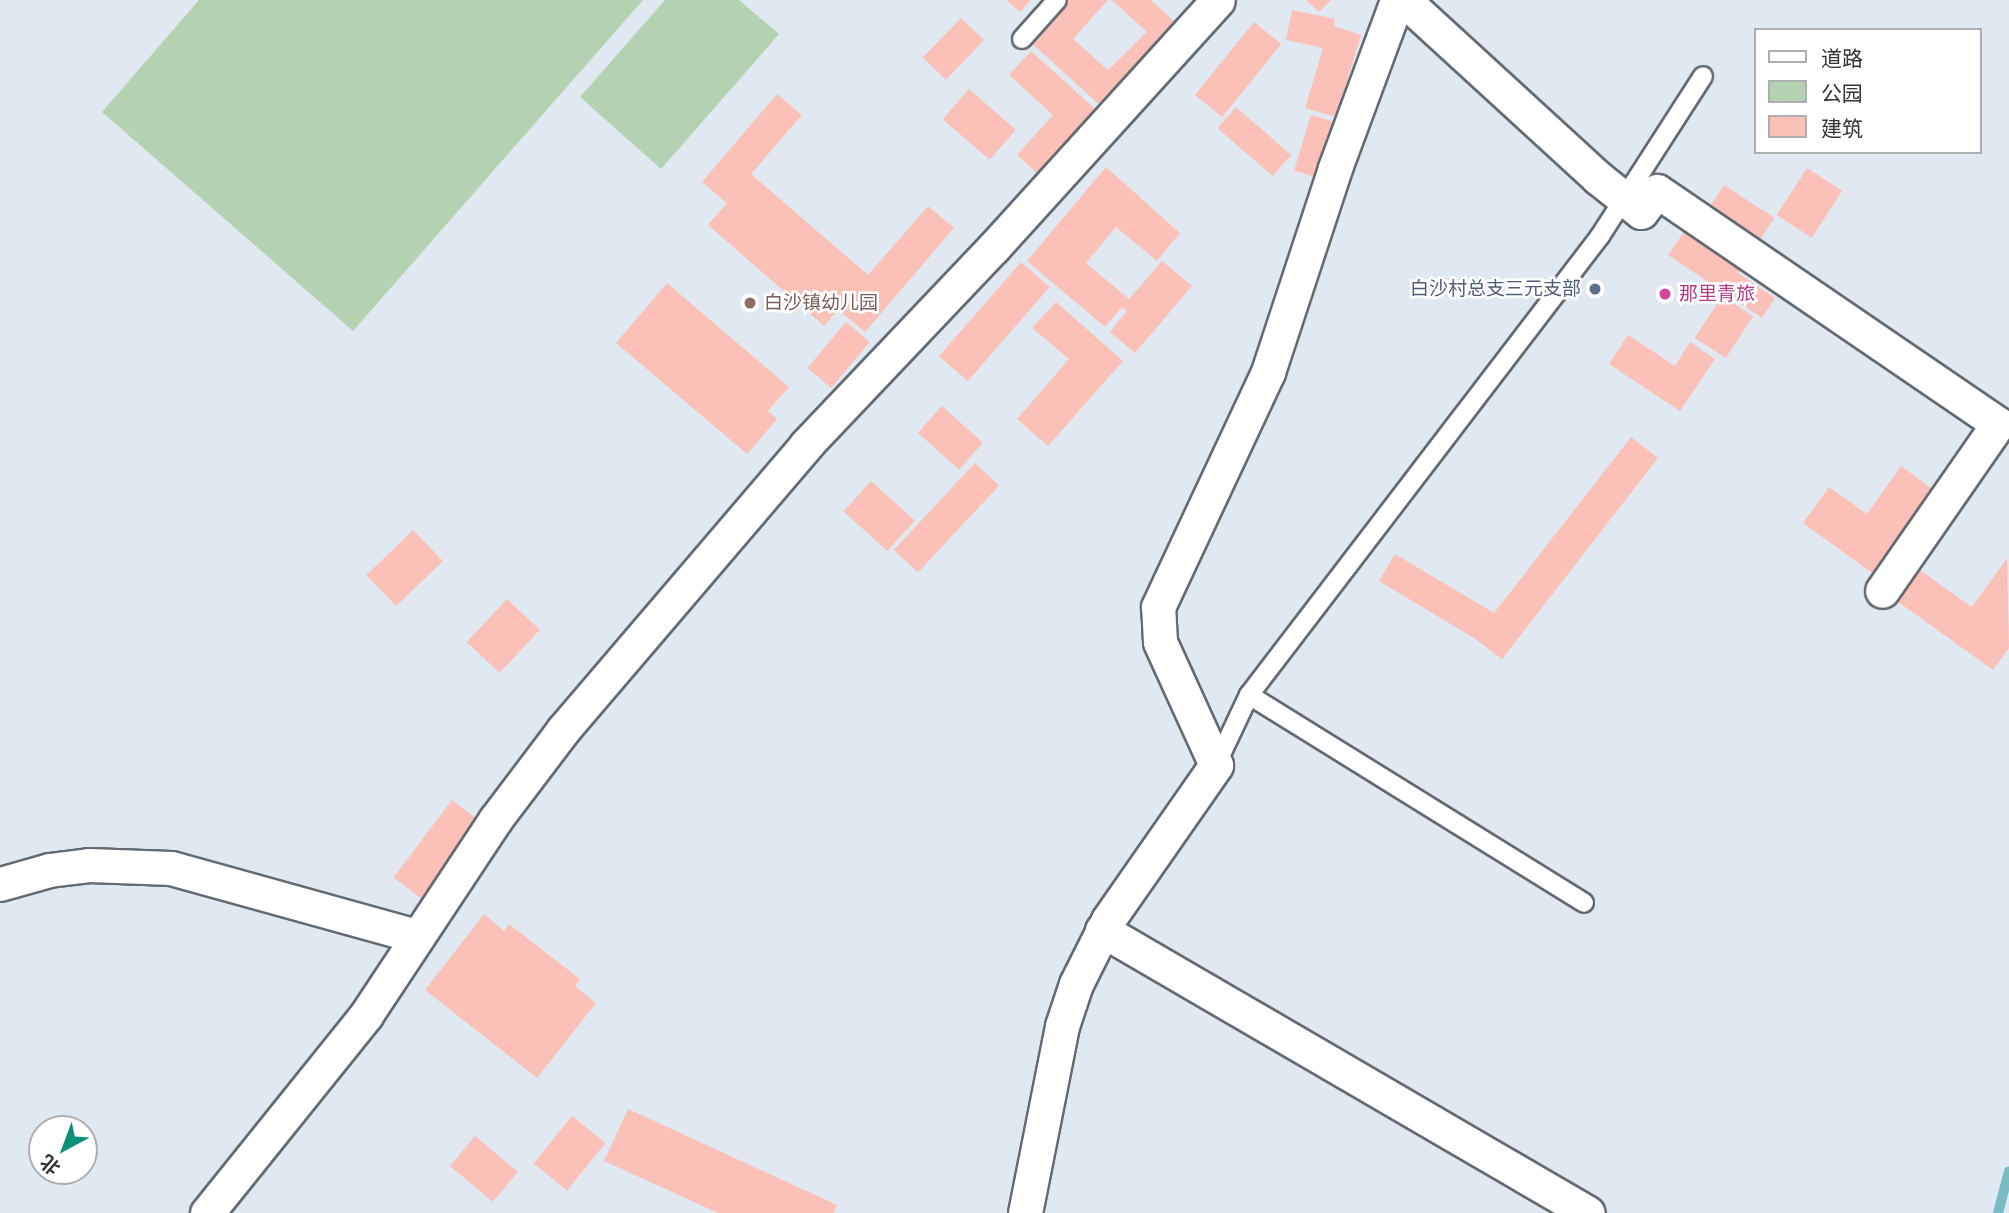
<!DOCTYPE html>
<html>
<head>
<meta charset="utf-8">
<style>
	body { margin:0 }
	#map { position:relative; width:2009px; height:1213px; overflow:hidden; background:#e0e9f1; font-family:"Roboto Condensed","Noto Sans SC",sans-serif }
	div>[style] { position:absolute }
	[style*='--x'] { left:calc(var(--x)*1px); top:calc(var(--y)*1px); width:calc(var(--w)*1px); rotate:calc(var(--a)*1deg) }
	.green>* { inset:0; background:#b4d2b1 }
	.stream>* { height:10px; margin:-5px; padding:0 5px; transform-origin:5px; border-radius:5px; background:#79bcc6 }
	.building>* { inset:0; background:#fbc0b7; transform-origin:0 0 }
	.roads { filter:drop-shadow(2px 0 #636b72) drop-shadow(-2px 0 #636b72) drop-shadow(0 2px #636b72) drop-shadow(0 -2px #636b72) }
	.lane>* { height:18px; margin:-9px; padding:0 9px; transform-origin:9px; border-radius:9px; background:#fff }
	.street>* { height:33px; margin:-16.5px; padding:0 16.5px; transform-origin:16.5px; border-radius:16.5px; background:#fff }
	.dots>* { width:19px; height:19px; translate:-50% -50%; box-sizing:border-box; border:4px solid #fff; border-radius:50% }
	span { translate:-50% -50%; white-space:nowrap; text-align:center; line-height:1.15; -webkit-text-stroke:5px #fff; paint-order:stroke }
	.service-label { font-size:19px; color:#4e5e75 }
	.right { translate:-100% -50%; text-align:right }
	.hotel-label { font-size:19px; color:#b23c85 }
	.left { translate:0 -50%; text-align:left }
	.education-label { font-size:19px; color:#785e54 }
	.legend { position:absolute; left:1754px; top:28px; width:228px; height:126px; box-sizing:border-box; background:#fff; border:2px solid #adaeaf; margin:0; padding:9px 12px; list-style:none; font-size:21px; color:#313538 }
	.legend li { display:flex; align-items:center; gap:14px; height:35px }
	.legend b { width:35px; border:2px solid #adaeaf }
	.north { position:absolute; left:28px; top:1115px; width:70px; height:70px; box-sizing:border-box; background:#fff; border:2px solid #adaeaf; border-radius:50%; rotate:221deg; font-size:19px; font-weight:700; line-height:28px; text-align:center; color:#313538 }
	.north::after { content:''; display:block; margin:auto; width:24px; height:32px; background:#0b9079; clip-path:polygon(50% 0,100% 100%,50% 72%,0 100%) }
</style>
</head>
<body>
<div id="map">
	<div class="green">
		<i style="clip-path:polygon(199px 0,643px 0,353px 331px,102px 112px)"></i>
		<i style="clip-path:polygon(665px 0,739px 0,779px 34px,661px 169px,580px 97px)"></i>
	</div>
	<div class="stream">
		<i style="--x:1998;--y:1213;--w:43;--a:-75.3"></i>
	</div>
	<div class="building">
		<i style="clip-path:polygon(1006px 0,1031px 0,1020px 12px)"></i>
		<i style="clip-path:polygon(1067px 0,1108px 0,1073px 39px,1108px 70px,1147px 32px,1112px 0,1151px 0,1188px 34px,1111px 115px,1030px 42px)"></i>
		<i style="clip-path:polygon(1306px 0,1331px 0,1319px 12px)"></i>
		<i style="clip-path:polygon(1292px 10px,1335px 19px,1334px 26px,1361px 35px,1336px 117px,1305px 108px,1323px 48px,1286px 40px)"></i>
		<i style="left:961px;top:18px;width:32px;height:55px;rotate:44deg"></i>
		<i style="left:1254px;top:22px;width:35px;height:94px;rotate:39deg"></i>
		<i style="clip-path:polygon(1031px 51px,1103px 116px,1045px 180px,1017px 155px,1053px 115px,1009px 75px)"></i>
		<i style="left:969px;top:89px;width:62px;height:40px;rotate:41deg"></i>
		<i style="clip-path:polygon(777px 94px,802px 115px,751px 174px,868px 275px,928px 206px,954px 228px,865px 332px,838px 310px,824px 326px,708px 225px,727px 203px,702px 182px)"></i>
		<i style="left:1236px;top:107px;width:73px;height:28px;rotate:41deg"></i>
		<i style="left:1311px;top:115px;width:24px;height:58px;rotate:17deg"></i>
		<i style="clip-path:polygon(1106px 167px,1180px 233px,1157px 261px,1116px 227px,1086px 263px,1129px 299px,1162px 261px,1192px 286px,1135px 353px,1110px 332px,1127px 311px,1122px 307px,1105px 327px,1027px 261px)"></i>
		<i style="left:1807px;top:168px;width:42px;height:56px;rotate:33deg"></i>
		<i style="left:1724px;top:185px;width:60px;height:32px;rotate:33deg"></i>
		<i style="clip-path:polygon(1688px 226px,1744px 263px,1738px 273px,1775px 298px,1762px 318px,1668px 255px)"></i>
		<i style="left:1021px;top:262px;width:38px;height:125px;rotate:41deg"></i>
		<i style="clip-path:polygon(667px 283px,789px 387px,768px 411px,777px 419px,747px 454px,616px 343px)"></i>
		<i style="left:1722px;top:296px;width:37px;height:50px;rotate:33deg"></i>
		<i style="clip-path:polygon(1056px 302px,1123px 361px,1048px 446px,1017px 419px,1069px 359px,1032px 328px)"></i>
		<i style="left:846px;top:322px;width:31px;height:60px;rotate:40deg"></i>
		<i style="clip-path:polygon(1628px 335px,1675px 366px,1690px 342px,1715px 359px,1680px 411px,1609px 364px)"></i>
		<i style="left:942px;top:406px;width:55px;height:36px;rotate:42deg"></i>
		<i style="clip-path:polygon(1631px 437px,1658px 458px,1502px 659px,1474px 638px,1379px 581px,1395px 554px,1494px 613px)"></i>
		<i style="left:975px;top:463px;width:33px;height:119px;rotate:43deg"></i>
		<i style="clip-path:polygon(1901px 466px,1939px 494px,1879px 578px,1803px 523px,1829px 487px,1867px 514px)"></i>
		<i style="left:871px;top:481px;width:59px;height:41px;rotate:42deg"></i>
		<i style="left:413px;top:530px;width:43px;height:65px;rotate:46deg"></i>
		<i style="clip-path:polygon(2007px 558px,2009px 648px,1993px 670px,1894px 599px,1917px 568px,1972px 607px)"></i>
		<i style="left:507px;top:599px;width:45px;height:59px;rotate:43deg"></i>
		<i style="left:452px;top:800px;width:46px;height:97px;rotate:37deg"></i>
		<i style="clip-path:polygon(484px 914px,504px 931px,509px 924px,580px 979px,575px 986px,596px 1003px,537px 1078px,425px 990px)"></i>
		<i style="clip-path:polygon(628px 1109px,837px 1205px,833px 1213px,718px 1213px,604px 1161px)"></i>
		<i style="left:572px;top:1116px;width:43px;height:61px;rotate:39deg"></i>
		<i style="left:475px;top:1136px;width:56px;height:39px;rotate:40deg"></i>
	</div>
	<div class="roads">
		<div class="lane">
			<i style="--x:1022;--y:39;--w:52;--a:-48.1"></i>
			<i style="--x:1249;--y:695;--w:394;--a:31.8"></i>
			<i style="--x:1216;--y:765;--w:77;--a:-64.8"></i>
			<i style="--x:1249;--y:695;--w:578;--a:-52.59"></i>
			<i style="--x:1600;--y:236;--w:190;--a:-57.2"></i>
		</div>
		<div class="street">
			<i style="--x:1404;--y:0;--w:262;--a:42.5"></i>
			<i style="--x:1597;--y:177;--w:56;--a:38.5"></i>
			<i style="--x:1641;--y:212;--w:26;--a:-53"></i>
			<i style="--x:1657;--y:191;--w:413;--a:34.3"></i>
			<i style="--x:1998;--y:424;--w:203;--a:124.8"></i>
			<i style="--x:0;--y:884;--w:51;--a:-15.9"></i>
			<i style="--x:49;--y:870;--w:40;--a:-7.1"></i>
			<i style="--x:89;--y:865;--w:82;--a:2.1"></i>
			<i style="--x:171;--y:868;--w:254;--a:15.5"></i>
			<i style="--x:1102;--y:930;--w:562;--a:30.21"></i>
			<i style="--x:207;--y:1213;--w:254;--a:-51.2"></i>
			<i style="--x:366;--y:1015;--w:234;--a:-56.5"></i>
			<i style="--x:495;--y:820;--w:113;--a:-52.9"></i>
			<i style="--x:563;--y:730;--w:375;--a:-49.5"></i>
			<i style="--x:806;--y:445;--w:273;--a:-46.5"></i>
			<i style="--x:994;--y:247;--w:333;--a:-47.8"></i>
			<i style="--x:1025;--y:1213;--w:191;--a:-78.8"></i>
			<i style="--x:1062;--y:1026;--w:44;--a:-71.6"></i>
			<i style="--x:1076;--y:984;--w:72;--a:-63.4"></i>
			<i style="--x:1108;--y:920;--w:189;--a:-55.1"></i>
			<i style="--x:1216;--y:765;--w:135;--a:-114.5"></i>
			<i style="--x:1160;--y:642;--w:35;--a:-93"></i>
			<i style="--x:1158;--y:607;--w:259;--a:-64.9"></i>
			<i style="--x:1268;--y:372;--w:215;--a:-71.8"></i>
			<i style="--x:1335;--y:168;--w:179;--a:-69.7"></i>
		</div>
	</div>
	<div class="dots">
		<i style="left:1595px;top:289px;background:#5c6f8a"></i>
		<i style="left:1665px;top:294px;background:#d1479c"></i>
		<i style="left:750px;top:303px;background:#8d6e63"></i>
	</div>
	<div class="service-label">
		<span class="right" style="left:1581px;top:289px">白沙村总支三元支部</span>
	</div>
	<div class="hotel-label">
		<span class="left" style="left:1679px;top:294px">那里青旅</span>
	</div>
	<div class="education-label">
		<span class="left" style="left:764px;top:303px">白沙镇幼儿园</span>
	</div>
	<ul class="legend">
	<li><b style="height:9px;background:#fff"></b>道路</li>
	<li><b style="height:19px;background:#b4d2b1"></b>公园</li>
	<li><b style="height:19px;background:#fbc0b7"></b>建筑</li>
	</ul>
	<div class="north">北</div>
</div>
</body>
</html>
